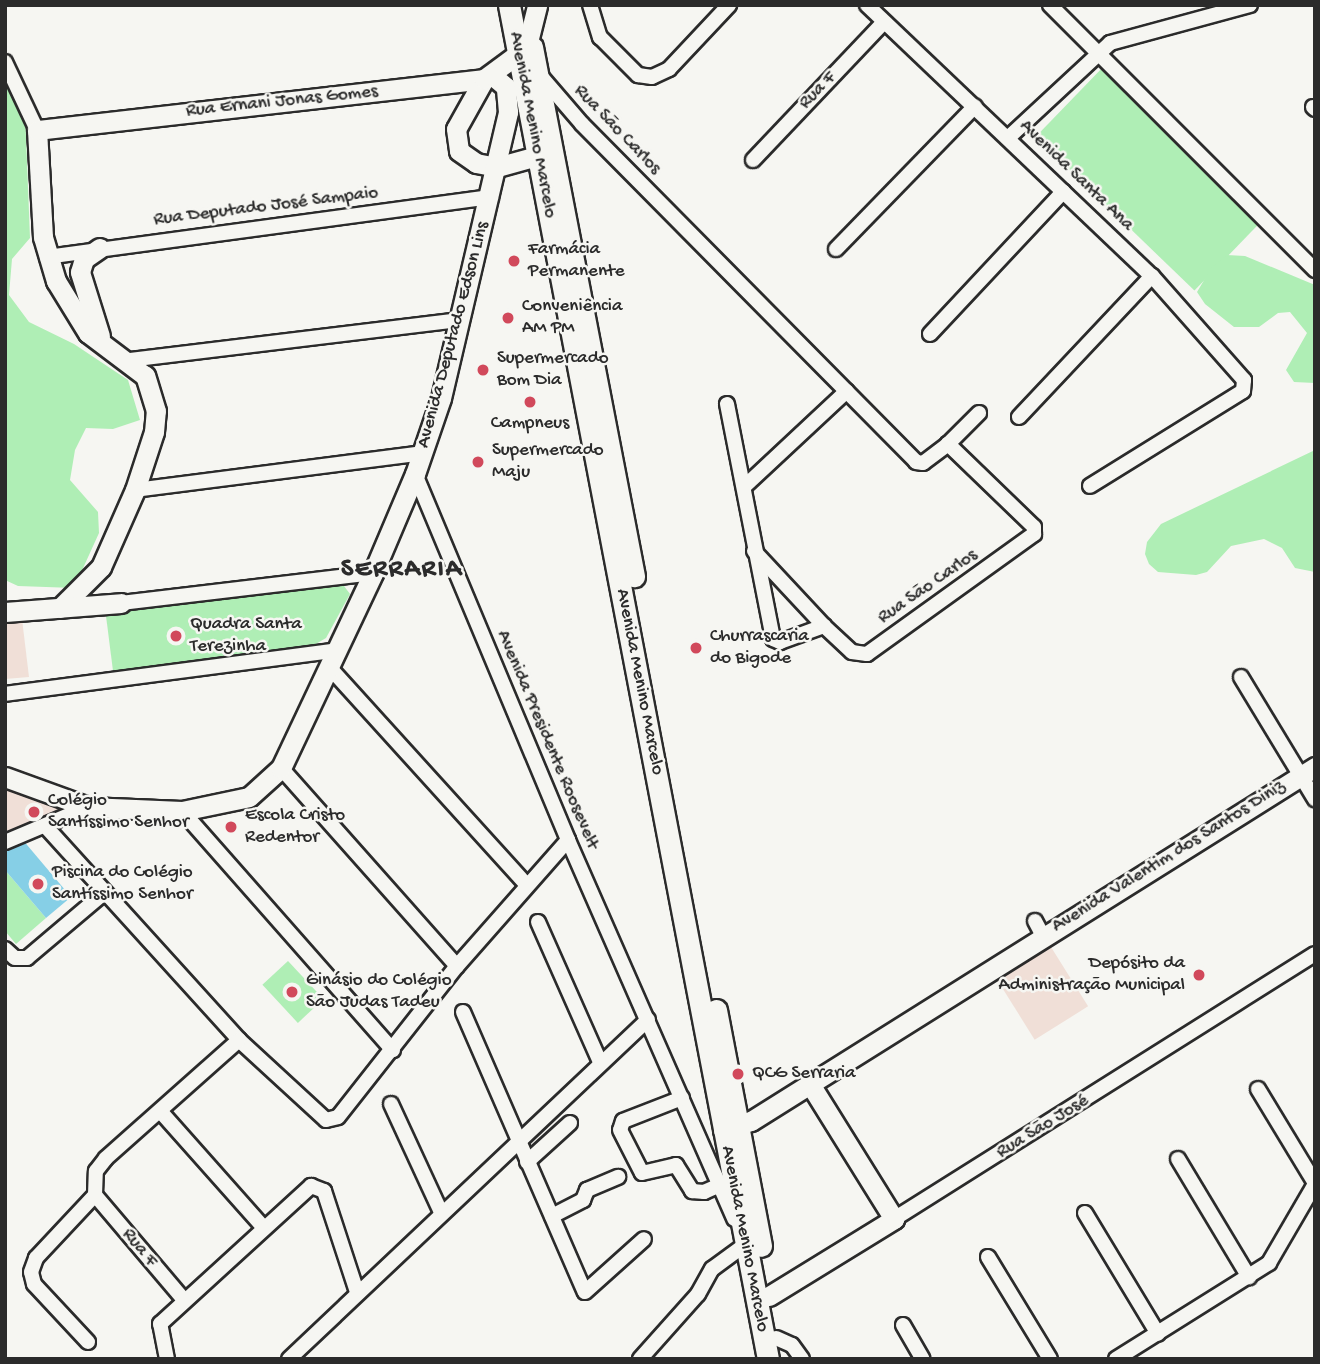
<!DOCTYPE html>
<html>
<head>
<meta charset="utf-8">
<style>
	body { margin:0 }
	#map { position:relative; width:1320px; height:1364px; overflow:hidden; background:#f6f6f2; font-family:"Gochi Hand",sans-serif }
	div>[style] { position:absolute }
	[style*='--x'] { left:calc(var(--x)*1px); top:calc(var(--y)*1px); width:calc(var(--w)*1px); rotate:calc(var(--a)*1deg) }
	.built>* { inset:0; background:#f0dfd7; transform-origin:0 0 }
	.green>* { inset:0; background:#afeeb5; transform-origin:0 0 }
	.water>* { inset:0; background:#86cfe6 }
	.roads { filter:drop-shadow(2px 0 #2b2b2b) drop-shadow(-2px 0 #2b2b2b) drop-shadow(0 2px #2b2b2b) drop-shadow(0 -2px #2b2b2b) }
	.street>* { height:14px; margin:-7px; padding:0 7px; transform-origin:7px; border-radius:7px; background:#f6f6f2 }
	.secondary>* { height:19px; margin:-9.5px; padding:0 9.5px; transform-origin:9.5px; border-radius:9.5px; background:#f6f6f2 }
	.primary>* { height:21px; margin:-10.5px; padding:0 10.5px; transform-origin:10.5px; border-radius:10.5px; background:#f6f6f2 }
	.dots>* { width:19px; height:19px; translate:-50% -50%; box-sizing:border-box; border:4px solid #f6f6f2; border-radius:50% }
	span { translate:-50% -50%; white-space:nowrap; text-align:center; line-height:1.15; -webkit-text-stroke:5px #f6f6f2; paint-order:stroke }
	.street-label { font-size:19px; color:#2b2b2b }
	.poi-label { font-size:19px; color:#2b2b2b }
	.left { translate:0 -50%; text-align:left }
	.right { translate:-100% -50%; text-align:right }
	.district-label { font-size:26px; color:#2b2b2b; font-weight:700; letter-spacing:2px }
	.frame { position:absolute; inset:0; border:7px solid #2b2b2b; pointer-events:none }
</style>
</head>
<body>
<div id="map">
	<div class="built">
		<i style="clip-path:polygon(22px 619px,29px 677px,5px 679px,5px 621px)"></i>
		<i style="clip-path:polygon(5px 785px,63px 809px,62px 815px,5px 833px)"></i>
		<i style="left:1051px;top:947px;width:70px;height:63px;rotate:58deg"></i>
	</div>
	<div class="green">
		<i style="left:1107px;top:63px;width:221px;height:103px;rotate:44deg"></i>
		<i style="clip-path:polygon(5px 82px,25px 111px,30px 238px,12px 259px,9px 295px,29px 322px,74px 344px,128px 380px,140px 420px,113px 429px,86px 428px,75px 450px,70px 480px,98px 512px,99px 533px,74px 588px,18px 586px,5px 580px)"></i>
		<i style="clip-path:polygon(1227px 255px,1245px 256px,1315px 285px,1315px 383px,1294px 382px,1286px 370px,1307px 333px,1290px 312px,1278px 313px,1259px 327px,1234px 327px,1205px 304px,1197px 292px,1212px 267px)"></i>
		<i style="clip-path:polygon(1315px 450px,1315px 572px,1295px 568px,1282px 548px,1264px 539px,1231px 546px,1207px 572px,1196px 575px,1158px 572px,1149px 564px,1145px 554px,1147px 542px,1161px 524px)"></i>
		<i style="clip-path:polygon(341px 582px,350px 594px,326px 638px,314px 645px,113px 671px,105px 608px)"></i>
		<i style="clip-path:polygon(5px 870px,46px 918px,16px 944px,5px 931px)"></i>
		<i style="left:288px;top:961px;width:52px;height:35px;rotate:47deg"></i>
	</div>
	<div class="water">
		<i style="clip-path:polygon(22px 839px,71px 897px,46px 918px,5px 870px,5px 853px)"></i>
	</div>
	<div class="roads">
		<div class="street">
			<i style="--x:590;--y:5;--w:34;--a:73"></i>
			<i style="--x:600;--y:37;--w:54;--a:45"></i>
			<i style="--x:638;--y:75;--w:14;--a:8"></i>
			<i style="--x:652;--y:77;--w:19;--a:-25"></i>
			<i style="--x:669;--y:69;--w:88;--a:-46.8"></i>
			<i style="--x:867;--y:5;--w:393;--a:43.6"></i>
			<i style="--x:1152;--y:276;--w:139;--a:48.5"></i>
			<i style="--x:1244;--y:380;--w:11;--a:95"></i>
			<i style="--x:1243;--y:391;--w:180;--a:148.2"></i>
			<i style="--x:1050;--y:5;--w:375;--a:45"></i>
			<i style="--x:5;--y:62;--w:75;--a:64.8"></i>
			<i style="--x:539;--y:74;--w:66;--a:49.3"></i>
			<i style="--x:582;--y:124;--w:475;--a:45.3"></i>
			<i style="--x:916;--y:462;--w:7;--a:8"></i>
			<i style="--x:923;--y:463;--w:31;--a:-37"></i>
			<i style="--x:948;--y:444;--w:44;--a:-45"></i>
			<i style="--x:1313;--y:107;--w:3;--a:45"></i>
			<i style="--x:1009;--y:137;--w:138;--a:-42.9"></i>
			<i style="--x:1110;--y:43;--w:145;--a:-15.2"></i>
			<i style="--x:753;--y:160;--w:190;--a:-46.5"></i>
			<i style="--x:836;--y:249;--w:199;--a:-45.8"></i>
			<i style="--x:47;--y:257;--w:448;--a:-7.7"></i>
			<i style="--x:930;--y:334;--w:195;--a:-46.9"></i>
			<i style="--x:129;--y:360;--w:333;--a:-6.9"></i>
			<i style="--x:727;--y:404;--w:239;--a:78.9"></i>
			<i style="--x:773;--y:639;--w:8;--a:23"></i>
			<i style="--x:780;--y:642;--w:47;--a:-20"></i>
			<i style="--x:1019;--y:417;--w:194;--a:-46.7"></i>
			<i style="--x:415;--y:474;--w:397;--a:67.3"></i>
			<i style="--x:568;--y:840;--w:414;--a:66.3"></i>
			<i style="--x:745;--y:486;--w:139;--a:-43"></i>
			<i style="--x:135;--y:490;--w:290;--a:-7.3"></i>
			<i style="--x:754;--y:551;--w:103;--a:47"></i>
			<i style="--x:824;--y:626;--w:38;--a:43"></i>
			<i style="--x:852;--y:652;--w:15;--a:8"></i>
			<i style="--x:867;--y:654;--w:206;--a:-35.7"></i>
			<i style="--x:1034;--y:534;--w:7;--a:-90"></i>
			<i style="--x:1034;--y:527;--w:120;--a:-136"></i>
			<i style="--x:121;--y:603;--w:254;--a:-6.8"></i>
			<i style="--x:330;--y:668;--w:293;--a:47.8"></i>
			<i style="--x:1241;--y:677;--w:143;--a:58.8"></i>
			<i style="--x:5;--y:694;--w:336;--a:-7.5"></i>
			<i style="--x:281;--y:768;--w:265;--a:48.4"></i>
			<i style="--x:182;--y:811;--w:319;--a:48.6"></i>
			<i style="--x:47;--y:828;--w:286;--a:47.8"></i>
			<i style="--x:239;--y:1040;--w:118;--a:42.6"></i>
			<i style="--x:326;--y:1120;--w:12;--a:-14"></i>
			<i style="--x:338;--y:1117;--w:192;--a:-51.8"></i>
			<i style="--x:457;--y:966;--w:168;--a:-48.6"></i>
			<i style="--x:5;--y:842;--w:90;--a:-22.9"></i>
			<i style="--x:1035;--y:921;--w:17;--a:62"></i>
			<i style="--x:538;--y:922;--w:153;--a:66.1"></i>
			<i style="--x:5;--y:949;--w:13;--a:42"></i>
			<i style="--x:15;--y:958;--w:12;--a:0"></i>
			<i style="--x:27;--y:958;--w:102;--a:-40.2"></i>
			<i style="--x:463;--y:1012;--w:305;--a:66.5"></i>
			<i style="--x:585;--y:1292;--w:79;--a:-41.9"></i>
			<i style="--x:1258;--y:1089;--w:110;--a:58.8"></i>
			<i style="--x:682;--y:1098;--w:63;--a:158.7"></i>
			<i style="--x:623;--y:1121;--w:9;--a:108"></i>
			<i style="--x:620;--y:1130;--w:48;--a:62.9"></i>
			<i style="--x:642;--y:1173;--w:35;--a:-13"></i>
			<i style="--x:676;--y:1165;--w:31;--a:58"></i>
			<i style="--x:692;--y:1191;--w:12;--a:5"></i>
			<i style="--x:704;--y:1192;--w:17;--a:-24"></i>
			<i style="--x:391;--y:1104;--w:119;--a:65.2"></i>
			<i style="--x:161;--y:1112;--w:155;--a:48.4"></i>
			<i style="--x:1178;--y:1159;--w:138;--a:59"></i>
			<i style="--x:527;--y:1162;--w:58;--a:-42.2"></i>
			<i style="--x:95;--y:1195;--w:138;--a:49.7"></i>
			<i style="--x:1085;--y:1213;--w:141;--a:58.9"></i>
			<i style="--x:552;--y:1216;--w:35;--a:-27"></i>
			<i style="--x:583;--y:1200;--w:11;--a:-68"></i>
			<i style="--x:587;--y:1190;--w:34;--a:-23"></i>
			<i style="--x:894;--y:1219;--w:497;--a:-32.2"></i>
			<i style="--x:988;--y:1257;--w:119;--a:58.7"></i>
			<i style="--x:903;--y:1325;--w:39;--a:60"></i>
			<i style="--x:776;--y:1338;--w:17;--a:24"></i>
			<i style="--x:792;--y:1345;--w:17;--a:54"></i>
			<i style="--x:88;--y:1342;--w:79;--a:-133"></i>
			<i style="--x:34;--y:1284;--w:12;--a:-104"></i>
			<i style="--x:31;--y:1272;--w:15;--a:-70"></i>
			<i style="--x:36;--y:1258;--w:86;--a:-46.9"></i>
			<i style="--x:95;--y:1195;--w:24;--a:-88"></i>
			<i style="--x:96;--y:1171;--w:16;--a:-52"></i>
			<i style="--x:106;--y:1158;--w:178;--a:-41.6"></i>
			<i style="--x:167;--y:1359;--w:36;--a:-101"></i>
			<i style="--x:160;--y:1324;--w:205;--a:-42.4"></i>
			<i style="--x:311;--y:1186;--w:14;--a:21"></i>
			<i style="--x:324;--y:1191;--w:106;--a:71.9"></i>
			<i style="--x:289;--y:1359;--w:494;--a:-43.4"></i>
			<i style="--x:640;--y:1359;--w:87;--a:-48.3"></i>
			<i style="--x:698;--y:1294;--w:29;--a:-61"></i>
			<i style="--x:712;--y:1269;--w:42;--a:-36.3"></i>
			<i style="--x:1116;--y:1359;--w:181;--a:-32.1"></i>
			<i style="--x:1269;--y:1263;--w:91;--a:-59.8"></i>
		</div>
		<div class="secondary">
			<i style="--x:529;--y:38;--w:34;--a:-76"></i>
			<i style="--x:484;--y:79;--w:57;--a:119.2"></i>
			<i style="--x:456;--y:129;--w:22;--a:82"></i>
			<i style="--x:459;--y:151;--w:21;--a:35"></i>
			<i style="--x:476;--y:163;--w:21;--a:11"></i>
			<i style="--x:497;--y:167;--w:56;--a:-15.5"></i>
			<i style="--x:100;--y:336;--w:67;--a:-107.4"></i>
			<i style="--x:80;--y:272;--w:14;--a:-73"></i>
			<i style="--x:84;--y:259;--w:19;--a:-35"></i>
			<i style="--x:60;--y:608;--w:58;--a:-45"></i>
			<i style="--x:101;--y:567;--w:84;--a:-66.2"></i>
			<i style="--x:135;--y:490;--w:61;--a:-71.9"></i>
			<i style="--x:154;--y:432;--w:21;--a:-85"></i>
			<i style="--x:156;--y:411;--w:37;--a:-107"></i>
			<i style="--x:145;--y:376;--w:71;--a:-143"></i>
			<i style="--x:88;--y:333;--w:61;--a:-121.6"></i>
			<i style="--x:56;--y:281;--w:46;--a:-106.5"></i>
			<i style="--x:43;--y:237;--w:107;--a:-93.2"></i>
			<i style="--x:37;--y:130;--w:450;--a:-6.5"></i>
			<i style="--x:484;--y:79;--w:42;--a:-36.3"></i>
			<i style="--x:5;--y:612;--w:116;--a:-4.4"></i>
			<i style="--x:5;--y:777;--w:88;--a:19.9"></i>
			<i style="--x:88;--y:807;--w:94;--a:2.4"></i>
			<i style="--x:182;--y:811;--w:68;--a:-11.8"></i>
			<i style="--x:249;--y:797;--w:43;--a:-42.2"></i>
			<i style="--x:281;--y:768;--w:216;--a:-64.7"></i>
			<i style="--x:373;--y:573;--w:108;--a:-67"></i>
			<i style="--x:415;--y:474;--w:80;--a:-71.1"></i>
			<i style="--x:441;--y:398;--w:294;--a:-76.8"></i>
			<i style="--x:508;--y:112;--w:25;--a:-95"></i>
			<i style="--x:506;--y:87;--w:17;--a:-140"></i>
			<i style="--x:723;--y:1130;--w:29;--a:-18"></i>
			<i style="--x:751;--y:1121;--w:666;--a:-32.11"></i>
			<i style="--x:769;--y:1296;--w:147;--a:-31.6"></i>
			<i style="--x:894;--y:1219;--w:159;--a:-121.9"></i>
		</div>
		<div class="primary">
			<i style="--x:509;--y:5;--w:1379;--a:79.17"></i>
			<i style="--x:532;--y:47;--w:539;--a:79.09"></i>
			<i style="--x:716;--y:1010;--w:240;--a:79.2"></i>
		</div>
	</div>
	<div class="dots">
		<i style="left:514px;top:261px;background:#d1495b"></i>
		<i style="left:508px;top:318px;background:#d1495b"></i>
		<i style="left:483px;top:370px;background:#d1495b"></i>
		<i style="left:530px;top:402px;background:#d1495b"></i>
		<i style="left:478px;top:462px;background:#d1495b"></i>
		<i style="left:176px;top:636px;background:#d1495b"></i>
		<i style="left:696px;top:648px;background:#d1495b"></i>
		<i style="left:34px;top:812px;background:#d1495b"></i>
		<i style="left:231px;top:827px;background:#d1495b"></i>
		<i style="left:38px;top:884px;background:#d1495b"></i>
		<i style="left:1199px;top:975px;background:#d1495b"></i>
		<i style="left:292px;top:992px;background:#d1495b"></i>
		<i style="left:738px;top:1074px;background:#d1495b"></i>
	</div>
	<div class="street-label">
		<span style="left:818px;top:91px;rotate:-46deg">Rua F</span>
		<span style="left:282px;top:102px;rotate:-6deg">Rua Ernani Jonas Gomes</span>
		<span style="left:532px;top:125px;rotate:79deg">Avenida Menino Marcelo</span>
		<span style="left:617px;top:130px;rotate:46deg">Rua São Carlos</span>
		<span style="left:1076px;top:176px;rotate:44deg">Avenida Santa Ana</span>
		<span style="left:266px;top:207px;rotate:-7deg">Rua Deputado José Sampaio</span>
		<span style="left:454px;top:335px;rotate:-75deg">Avenida Deputado Edson Lins</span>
		<span style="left:928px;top:587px;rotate:-35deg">Rua São Carlos</span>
		<span style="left:639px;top:682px;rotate:79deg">Avenida Menino Marcelo</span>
		<span style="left:547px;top:740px;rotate:67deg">Avenida Presidente Roosevelt</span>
		<span style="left:1169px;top:857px;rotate:-32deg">Avenida Valentim dos Santos Diniz</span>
		<span style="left:1043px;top:1127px;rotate:-32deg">Rua São José</span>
		<span style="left:744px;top:1239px;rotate:79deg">Avenida Menino Marcelo</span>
		<span style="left:139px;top:1248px;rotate:50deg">Rua F</span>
	</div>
	<div class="poi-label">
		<span class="left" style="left:528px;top:261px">Farmácia<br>Permanente</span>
		<span class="left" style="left:522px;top:318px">Conveniência<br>AM PM</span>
		<span class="left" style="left:497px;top:370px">Supermercado<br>Bom Dia</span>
		<span style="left:530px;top:424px">Campneus</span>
		<span class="left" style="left:492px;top:462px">Supermercado<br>Maju</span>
		<span class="left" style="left:190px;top:636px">Quadra Santa<br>Terezinha</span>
		<span class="left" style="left:710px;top:648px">Churrascaria<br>do Bigode</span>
		<span class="left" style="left:48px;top:812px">Colégio<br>Santíssimo Senhor</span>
		<span class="left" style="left:245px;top:827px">Escola Cristo<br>Redentor</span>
		<span class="left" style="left:52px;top:884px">Piscina do Colégio<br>Santíssimo Senhor</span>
		<span class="right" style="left:1185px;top:975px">Depósito da<br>Administração Municipal</span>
		<span class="left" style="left:306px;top:992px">Ginásio do Colégio<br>São Judas Tadeu</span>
		<span class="left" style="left:752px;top:1074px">QCG Serraria</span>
	</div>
	<div class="district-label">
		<span style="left:402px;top:571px">SERRARIA</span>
	</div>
	<div class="frame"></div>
</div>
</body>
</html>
